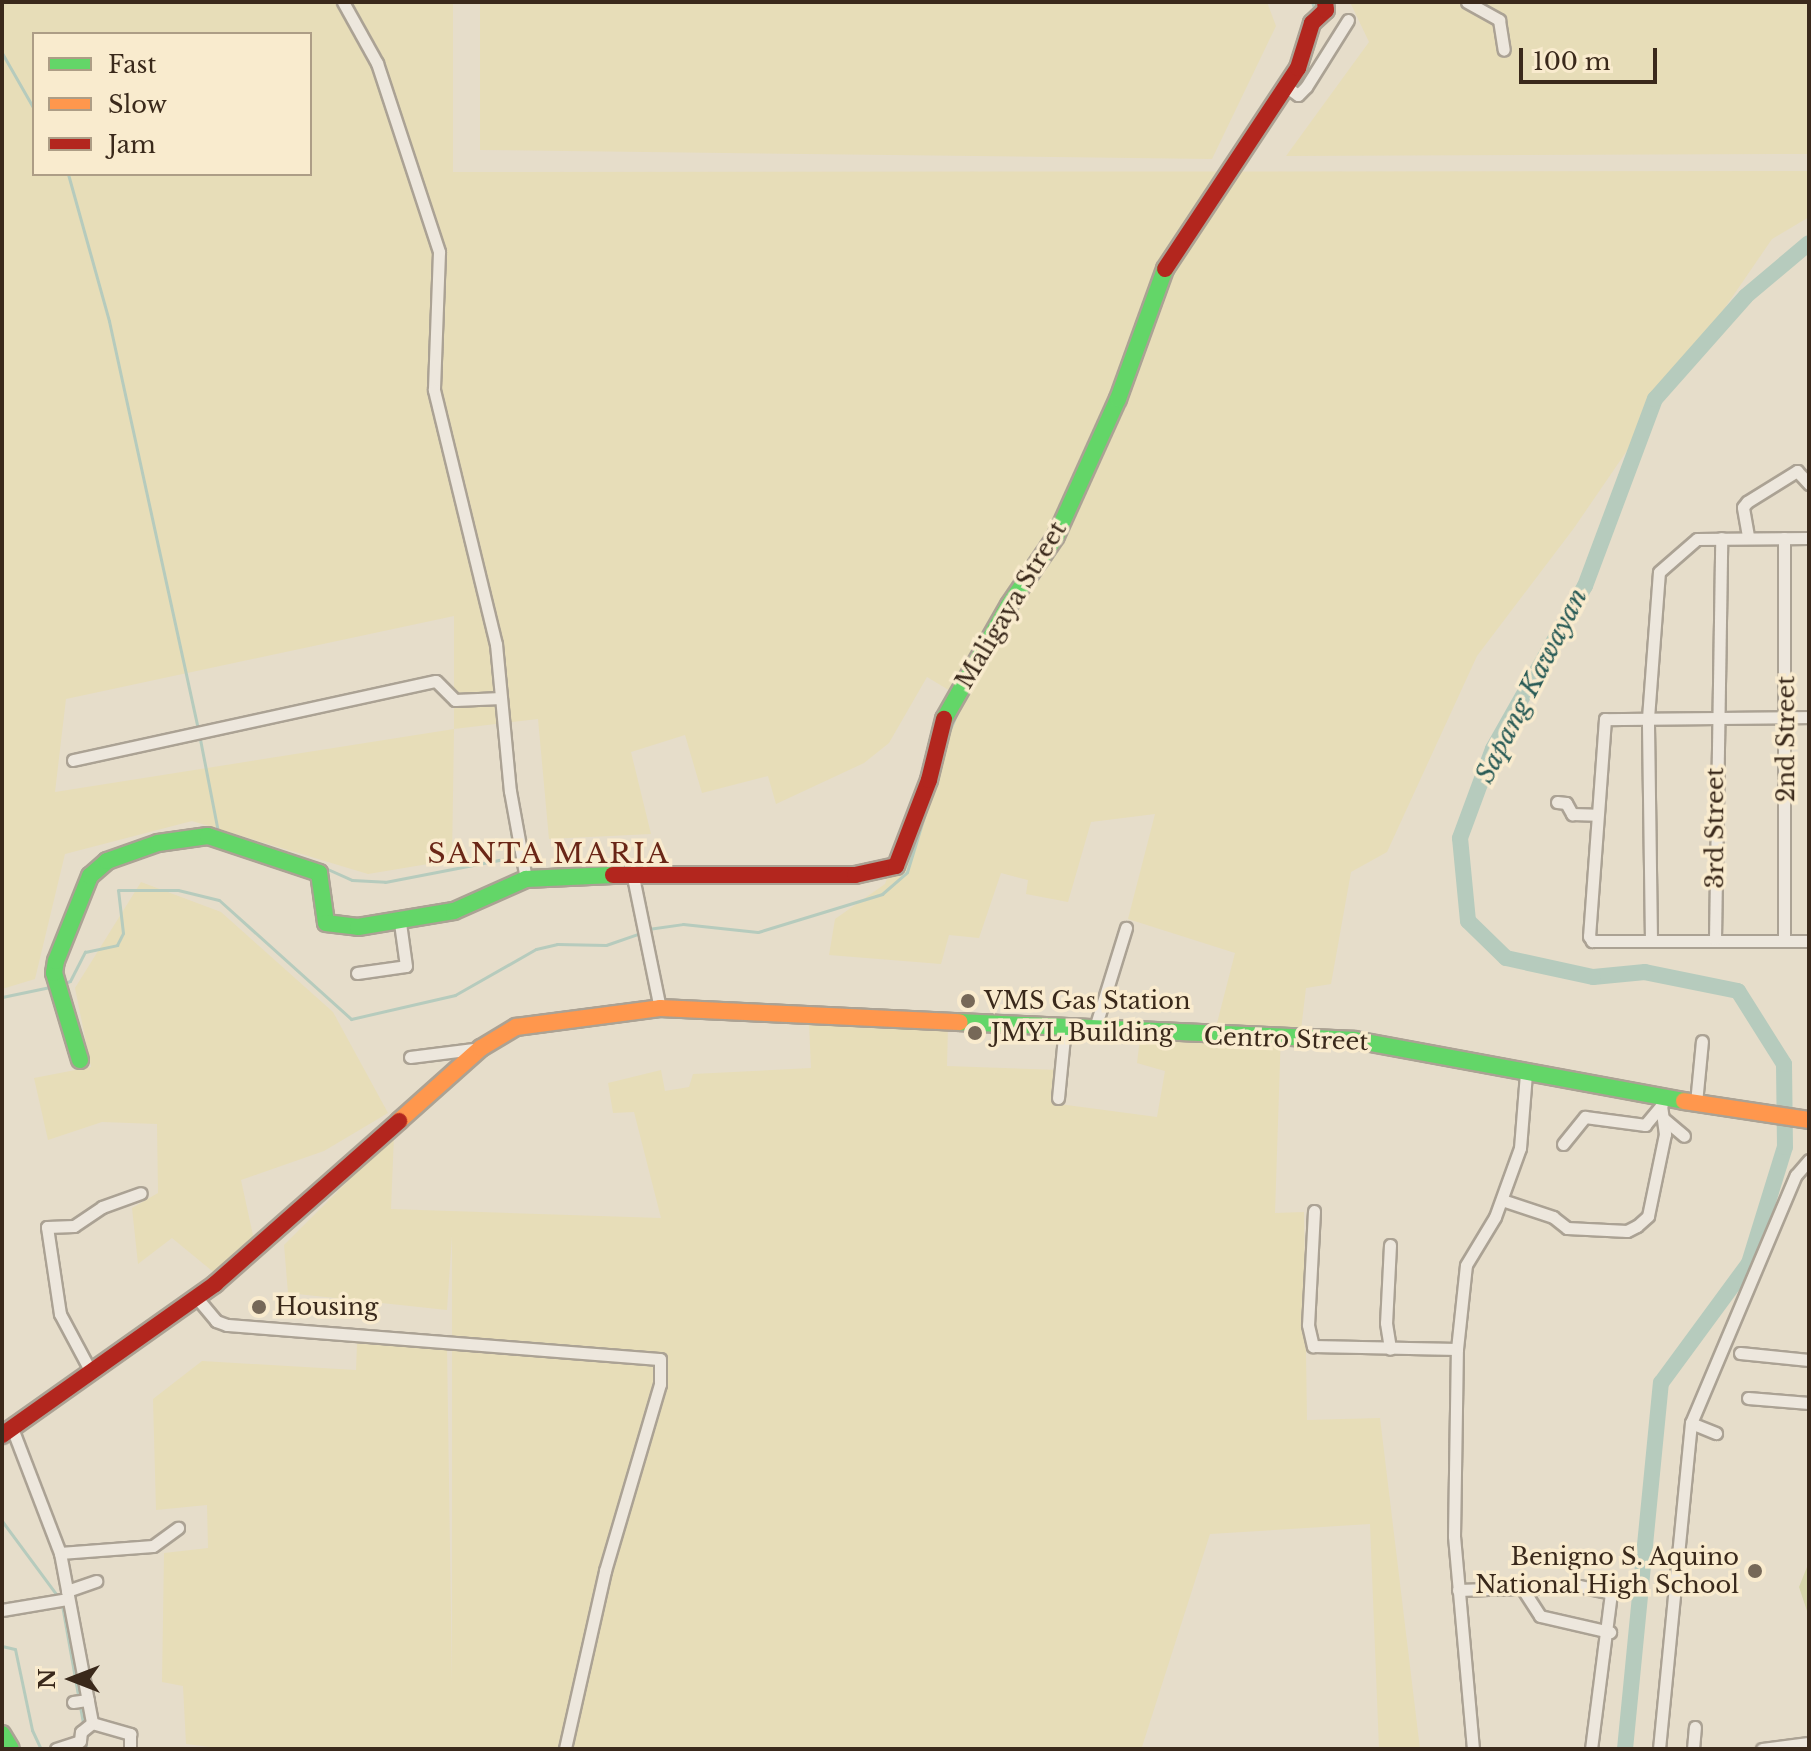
<!DOCTYPE html>
<html>
<head>
<meta charset="utf-8">
<style>
	body { margin:0 }
	#map { position:relative; width:1811px; height:1751px; overflow:hidden; background:#e6ddca; font-family:"Libre Baskerville",serif }
	div>[style] { position:absolute }
	[style*='--x'] { left:calc(var(--x)*1px); top:calc(var(--y)*1px); width:calc(var(--w)*1px); rotate:calc(var(--a)*1deg) }
	.farmland>* { inset:0; background:#e7ddb8 }
	.green>* { inset:0; background:#d7d6ab }
	.stream>* { height:3px; margin:-1.5px; padding:0 1.5px; transform-origin:1.5px; border-radius:1.5px; background:#b6cbbd }
	.river>* { height:16px; margin:-8px; padding:0 8px; transform-origin:8px; border-radius:8px; background:#b6cbbd }
	.roads { filter:drop-shadow(2px 0 #aba294) drop-shadow(-2px 0 #aba294) drop-shadow(0 2px #aba294) drop-shadow(0 -2px #aba294) }
	.street>* { height:11px; margin:-5.5px; padding:0 5.5px; transform-origin:5.5px; border-radius:5.5px; background:#ede7dd }
	.fast>* { height:16px; margin:-8px; padding:0 8px; transform-origin:8px; border-radius:8px; background:#63d668 }
	.slow>* { height:16px; margin:-8px; padding:0 8px; transform-origin:8px; border-radius:8px; background:#ff974d }
	.jam>* { height:16px; margin:-8px; padding:0 8px; transform-origin:8px; border-radius:8px; background:#b3261e }
	.dots>* { width:22px; height:22px; translate:-50% -50%; box-sizing:border-box; border:4px solid #f9ebce; border-radius:50% }
	span { translate:-50% -50%; white-space:nowrap; text-align:center; line-height:1.15; -webkit-text-stroke:7px #f9ebce; paint-order:stroke }
	.street-label { font-size:24px; color:#3a291b }
	.poi-label { font-size:24px; color:#3a291b }
	.left { translate:0 -50%; text-align:left }
	.right { translate:-100% -50%; text-align:right }
	.water-label { font-size:26px; color:#295b56; font-style:italic }
	.quarter-label { font-size:28px; color:#6a2616; letter-spacing:2px }
	.frame { position:absolute; inset:0; border:4px solid #3a291b; pointer-events:none }
	.legend { position:absolute; left:32px; top:32px; width:280px; height:144px; box-sizing:border-box; background:#f9ebce; border:2px solid #ad9d86; margin:0; padding:10px 14px; list-style:none; font-size:24px; color:#3a291b }
	.legend li { display:flex; align-items:center; gap:16px; height:40px }
	.legend b { width:40px; border:2px solid #ad9d86 }
	.north { position:absolute; left:32px; top:1639px; width:80px; height:80px; -webkit-text-stroke:6px #f9ebce; paint-order:stroke; rotate:270deg; font-size:22px; font-weight:700; line-height:32px; text-align:center; color:#3a291b }
	.north::after { content:''; display:block; margin:auto; width:28px; height:36px; background:#3a291b; clip-path:polygon(50% 0,100% 100%,50% 72%,0 100%) }
	.scale { position:absolute; left:1519px; top:48px; width:138px; height:36px; box-sizing:border-box; border:4px solid #3a291b; border-top:0; padding-left:10px; font-size:24px; line-height:28px; white-space:nowrap; color:#3a291b; -webkit-text-stroke:6px #f9ebce; paint-order:stroke }
</style>
</head>
<body>
<div id="map">
	<div class="farmland">
		<i style="clip-path:polygon(evenodd,2px 2px,453px 2px,453px 172px,1809px 171px,1809px 217px,1772px 239px,1574px 528px,1477px 656px,1387px 852px,1351px 872px,1331px 984px,1306px 988px,1301px 1030px,1281px 1031px,1275px 1213px,1304px 1212px,1307px 1420px,1380px 1418px,1420px 1749px,1379px 1749px,1370px 1524px,1210px 1534px,1142px 1747px,1224px 1749px,226px 1749px,186px 1744px,183px 1686px,162px 1682px,164px 1553px,208px 1548px,207px 1505px,156px 1510px,153px 1399px,202px 1361px,356px 1370px,357px 1344px,447px 1345px,452px 1686px,452px 1236px,447px 1310px,288px 1293px,284px 1245px,394px 1135px,391px 1209px,661px 1218px,634px 1112px,613px 1113px,608px 1083px,661px 1070px,665px 1091px,689px 1087px,693px 1074px,811px 1068px,809px 1023px,948px 1026px,947px 1066px,1060px 1070px,1059px 1104px,1157px 1117px,1165px 1071px,1137px 1063px,1140px 1038px,1215px 1031px,1235px 953px,1128px 919px,1155px 814px,1091px 822px,1068px 902px,1026px 894px,1028px 880px,1001px 873px,979px 938px,949px 935px,941px 964px,829px 955px,835px 919px,885px 884px,908px 821px,952px 692px,927px 677px,889px 743px,864px 763px,776px 804px,768px 776px,702px 793px,685px 735px,631px 752px,651px 834px,549px 839px,538px 719px,454px 729px,452px 860px,368px 874px,192px 821px,65px 854px,35px 979px,2px 989px,2px 2px,34px 34px,310px 34px,310px 174px,34px 174px,34px 34px,2px 2px,454px 616px,454px 729px,55px 792px,66px 699px,454px 616px)"></i>
		<i style="clip-path:polygon(480px 2px,1267px 2px,1276px 26px,1212px 159px,480px 150px)"></i>
		<i style="clip-path:polygon(1350px 2px,1809px 2px,1809px 154px,1286px 156px,1369px 42px)"></i>
		<i style="clip-path:polygon(141px 882px,221px 912px,333px 1012px,388px 1113px,324px 1151px,241px 1180px,254px 1240px,217px 1275px,172px 1238px,138px 1264px,132px 1208px,158px 1193px,157px 1124px,102px 1122px,48px 1140px,34px 1078px,91px 1067px,75px 988px)"></i>
	</div>
	<div class="green">
		<i style="clip-path:polygon(1809px 1562px,1809px 1617px,1799px 1587px)"></i>
	</div>
	<div class="stream">
		<i style="--x:1312;--y:2;--w:12;--a:70"></i>
		<i style="--x:2;--y:53;--w:64;--a:60.3"></i>
		<i style="--x:1309;--y:60;--w:20;--a:-72"></i>
		<i style="--x:68;--y:174;--w:153;--a:74.4"></i>
		<i style="--x:109;--y:321;--w:419;--a:77.7"></i>
		<i style="--x:1228;--y:188;--w:100;--a:-56.5"></i>
		<i style="--x:1164;--y:289;--w:24;--a:-62"></i>
		<i style="--x:429;--y:382;--w:44;--a:-87.4"></i>
		<i style="--x:433;--y:410;--w:32;--a:77"></i>
		<i style="--x:442;--y:446;--w:53;--a:75.7"></i>
		<i style="--x:1035;--y:581;--w:32;--a:-56"></i>
		<i style="--x:978;--y:677;--w:48;--a:-61.3"></i>
		<i style="--x:199;--y:734;--w:100;--a:79"></i>
		<i style="--x:945;--y:741;--w:33;--a:-67"></i>
		<i style="--x:323;--y:867;--w:32;--a:24"></i>
		<i style="--x:352;--y:880;--w:33;--a:3"></i>
		<i style="--x:385;--y:882;--w:116;--a:-10.9"></i>
		<i style="--x:499;--y:860;--w:16;--a:-15"></i>
		<i style="--x:514;--y:856;--w:35;--a:-97"></i>
		<i style="--x:648;--y:929;--w:35;--a:-8"></i>
		<i style="--x:683;--y:924;--w:75;--a:6.1"></i>
		<i style="--x:758;--y:932;--w:130;--a:-17"></i>
		<i style="--x:882;--y:894;--w:33;--a:-41"></i>
		<i style="--x:907;--y:872;--w:113;--a:-73"></i>
		<i style="--x:61;--y:984;--w:9;--a:-18"></i>
		<i style="--x:70;--y:981;--w:33;--a:-63"></i>
		<i style="--x:85;--y:952;--w:33;--a:-12"></i>
		<i style="--x:117;--y:945;--w:13;--a:-63"></i>
		<i style="--x:123;--y:933;--w:43;--a:-96.6"></i>
		<i style="--x:118;--y:890;--w:60;--a:0"></i>
		<i style="--x:178;--y:890;--w:42;--a:13.7"></i>
		<i style="--x:219;--y:900;--w:178;--a:42"></i>
		<i style="--x:351;--y:1019;--w:107;--a:-13"></i>
		<i style="--x:455;--y:995;--w:93;--a:-29.6"></i>
		<i style="--x:536;--y:949;--w:22;--a:-13"></i>
		<i style="--x:557;--y:944;--w:49;--a:1.2"></i>
		<i style="--x:606;--y:945;--w:37;--a:-19"></i>
		<i style="--x:2;--y:997;--w:49;--a:-11.8"></i>
		<i style="--x:2;--y:1125;--w:2;--a:90"></i>
		<i style="--x:2;--y:1521;--w:96;--a:53.5"></i>
		<i style="--x:62;--y:1605;--w:120;--a:79.9"></i>
		<i style="--x:2;--y:1646;--w:13;--a:13"></i>
		<i style="--x:15;--y:1649;--w:83;--a:78.1"></i>
		<i style="--x:32;--y:1730;--w:21;--a:65"></i>
		<i style="--x:85;--y:1739;--w:10;--a:84"></i>
	</div>
	<div class="river">
		<i style="--x:1625;--y:1749;--w:368;--a:-84.4"></i>
		<i style="--x:1661;--y:1383;--w:149;--a:-53.7"></i>
		<i style="--x:1749;--y:1263;--w:121;--a:-72.8"></i>
		<i style="--x:1785;--y:1147;--w:83;--a:-90.7"></i>
		<i style="--x:1784;--y:1064;--w:86;--a:-122.2"></i>
		<i style="--x:1738;--y:991;--w:95;--a:-168.5"></i>
		<i style="--x:1645;--y:972;--w:52;--a:174.5"></i>
		<i style="--x:1593;--y:977;--w:89;--a:-167.7"></i>
		<i style="--x:1506;--y:958;--w:53;--a:-135.8"></i>
		<i style="--x:1468;--y:921;--w:83;--a:-95.5"></i>
		<i style="--x:1460;--y:838;--w:95;--a:-69.7"></i>
		<i style="--x:1493;--y:749;--w:187;--a:-60.6"></i>
		<i style="--x:1585;--y:586;--w:200;--a:-69.5"></i>
		<i style="--x:1655;--y:399;--w:137;--a:-48.5"></i>
		<i style="--x:1746;--y:296;--w:82;--a:-40.1"></i>
	</div>
	<div class="roads">
		<div class="street">
			<i style="--x:343;--y:2;--w:70;--a:60.9"></i>
			<i style="--x:377;--y:63;--w:199;--a:71.8"></i>
			<i style="--x:439;--y:252;--w:138;--a:92.1"></i>
			<i style="--x:434;--y:390;--w:261;--a:76.3"></i>
			<i style="--x:496;--y:644;--w:148;--a:84.6"></i>
			<i style="--x:510;--y:791;--w:89;--a:79.7"></i>
			<i style="--x:1467;--y:2;--w:37;--a:29"></i>
			<i style="--x:1499;--y:20;--w:30;--a:81"></i>
			<i style="--x:1288;--y:88;--w:12;--a:35"></i>
			<i style="--x:1298;--y:95;--w:11;--a:-45"></i>
			<i style="--x:1306;--y:87;--w:79;--a:-57.9"></i>
			<i style="--x:1748;--y:536;--w:29;--a:-100"></i>
			<i style="--x:1743;--y:507;--w:6;--a:-51"></i>
			<i style="--x:1747;--y:502;--w:59;--a:-31.8"></i>
			<i style="--x:1797;--y:471;--w:18;--a:47"></i>
			<i style="--x:1784;--y:538;--w:402;--a:90"></i>
			<i style="--x:1809;--y:717;--w:204;--a:179.4"></i>
			<i style="--x:1605;--y:719;--w:218;--a:94.2"></i>
			<i style="--x:1589;--y:936;--w:6;--a:59"></i>
			<i style="--x:1592;--y:941;--w:217;--a:0"></i>
			<i style="--x:73;--y:760;--w:371;--a:-12.3"></i>
			<i style="--x:436;--y:681;--w:27;--a:45"></i>
			<i style="--x:455;--y:700;--w:46;--a:-2.5"></i>
			<i style="--x:1557;--y:802;--w:9;--a:6"></i>
			<i style="--x:1566;--y:803;--w:13;--a:61"></i>
			<i style="--x:1572;--y:814;--w:24;--a:2"></i>
			<i style="--x:632;--y:872;--w:139;--a:78.4"></i>
			<i style="--x:1715;--y:939;--w:401;--a:-89.1"></i>
			<i style="--x:1651;--y:940;--w:222;--a:-90.8"></i>
			<i style="--x:1648;--y:718;--w:146;--a:-85.7"></i>
			<i style="--x:1659;--y:572;--w:50;--a:-41"></i>
			<i style="--x:1697;--y:539;--w:112;--a:-0.5"></i>
			<i style="--x:357;--y:973;--w:49;--a:-8.1"></i>
			<i style="--x:406;--y:966;--w:43;--a:-97.9"></i>
			<i style="--x:1095;--y:1028;--w:105;--a:-72.8"></i>
			<i style="--x:410;--y:1057;--w:72;--a:-7.2"></i>
			<i style="--x:1058;--y:1098;--w:72;--a:-84.4"></i>
			<i style="--x:1696;--y:1103;--w:62;--a:-84.5"></i>
			<i style="--x:1664;--y:1119;--w:26;--a:40"></i>
			<i style="--x:1563;--y:1144;--w:35;--a:-51"></i>
			<i style="--x:1585;--y:1117;--w:61;--a:7.6"></i>
			<i style="--x:1645;--y:1125;--w:26;--a:-50"></i>
			<i style="--x:1502;--y:1200;--w:54;--a:18.4"></i>
			<i style="--x:1553;--y:1217;--w:18;--a:38"></i>
			<i style="--x:1567;--y:1228;--w:60;--a:2.9"></i>
			<i style="--x:1627;--y:1231;--w:11;--a:-27"></i>
			<i style="--x:1637;--y:1226;--w:15;--a:-42"></i>
			<i style="--x:1648;--y:1216;--w:84;--a:-78.3"></i>
			<i style="--x:1665;--y:1134;--w:28;--a:-98"></i>
			<i style="--x:1314;--y:1211;--w:114;--a:93"></i>
			<i style="--x:1308;--y:1325;--w:22;--a:77"></i>
			<i style="--x:1313;--y:1346;--w:144;--a:1.2"></i>
			<i style="--x:1390;--y:1245;--w:78;--a:92.9"></i>
			<i style="--x:1386;--y:1323;--w:26;--a:81"></i>
			<i style="--x:197;--y:1298;--w:30;--a:50"></i>
			<i style="--x:216;--y:1321;--w:12;--a:20"></i>
			<i style="--x:227;--y:1325;--w:434;--a:4.5"></i>
			<i style="--x:660;--y:1359;--w:25;--a:90"></i>
			<i style="--x:660;--y:1384;--w:195;--a:106.4"></i>
			<i style="--x:605;--y:1571;--w:182;--a:102.7"></i>
			<i style="--x:1740;--y:1353;--w:69;--a:5.8"></i>
			<i style="--x:91;--y:1372;--w:66;--a:-118.1"></i>
			<i style="--x:60;--y:1314;--w:88;--a:-98.5"></i>
			<i style="--x:47;--y:1227;--w:27;--a:-2"></i>
			<i style="--x:74;--y:1226;--w:34;--a:-34"></i>
			<i style="--x:102;--y:1207;--w:41;--a:-19.7"></i>
			<i style="--x:1748;--y:1398;--w:61;--a:4.7"></i>
			<i style="--x:1691;--y:1423;--w:27;--a:22"></i>
			<i style="--x:12;--y:1428;--w:134;--a:69"></i>
			<i style="--x:60;--y:1553;--w:173;--a:79.3"></i>
			<i style="--x:60;--y:1553;--w:93;--a:-4.3"></i>
			<i style="--x:153;--y:1546;--w:31;--a:-36"></i>
			<i style="--x:1522;--y:1588;--w:33;--a:57"></i>
			<i style="--x:1540;--y:1616;--w:72;--a:12.9"></i>
			<i style="--x:1458;--y:1590;--w:121;--a:-1.9"></i>
			<i style="--x:1579;--y:1586;--w:33;--a:12"></i>
			<i style="--x:1611;--y:1593;--w:157;--a:97.3"></i>
			<i style="--x:67;--y:1591;--w:31;--a:-19"></i>
			<i style="--x:2;--y:1610;--w:67;--a:-9.5"></i>
			<i style="--x:73;--y:1702;--w:15;--a:-8"></i>
			<i style="--x:92;--y:1723;--w:40;--a:16"></i>
			<i style="--x:130;--y:1734;--w:15;--a:90"></i>
			<i style="--x:56;--y:1749;--w:25;--a:-18"></i>
			<i style="--x:80;--y:1741;--w:9;--a:-84"></i>
			<i style="--x:81;--y:1732;--w:14;--a:-39"></i>
			<i style="--x:1473;--y:1749;--w:214;--a:-95.1"></i>
			<i style="--x:1454;--y:1536;--w:187;--a:-89.1"></i>
			<i style="--x:1457;--y:1349;--w:84;--a:-83.9"></i>
			<i style="--x:1466;--y:1265;--w:56;--a:-58.9"></i>
			<i style="--x:1495;--y:1217;--w:73;--a:-70.1"></i>
			<i style="--x:1520;--y:1148;--w:75;--a:-85.4"></i>
			<i style="--x:1659;--y:1749;--w:328;--a:-84.4"></i>
			<i style="--x:1691;--y:1423;--w:269;--a:-67.1"></i>
			<i style="--x:1796;--y:1175;--w:20;--a:-49"></i>
			<i style="--x:1693;--y:1749;--w:22;--a:-85"></i>
			<i style="--x:1762;--y:1749;--w:47;--a:-7.3"></i>
		</div>
		<div class="fast">
			<i style="--x:944;--y:719;--w:131;--a:-60.3"></i>
			<i style="--x:1009;--y:605;--w:83;--a:-55.7"></i>
			<i style="--x:1056;--y:536;--w:150;--a:-65.7"></i>
			<i style="--x:1118;--y:399;--w:138;--a:-70.1"></i>
			<i style="--x:960;--y:1022;--w:395;--a:2.6"></i>
			<i style="--x:1355;--y:1040;--w:335;--a:10.5"></i>
			<i style="--x:80;--y:1060;--w:91;--a:-106.6"></i>
			<i style="--x:54;--y:973;--w:12;--a:-81"></i>
			<i style="--x:56;--y:961;--w:92;--a:-68.2"></i>
			<i style="--x:90;--y:876;--w:23;--a:-41"></i>
			<i style="--x:107;--y:861;--w:54;--a:-19.4"></i>
			<i style="--x:158;--y:843;--w:50;--a:-8"></i>
			<i style="--x:208;--y:836;--w:117;--a:18.4"></i>
			<i style="--x:319;--y:873;--w:50;--a:82"></i>
			<i style="--x:326;--y:923;--w:32;--a:7"></i>
			<i style="--x:358;--y:927;--w:97;--a:-9.5"></i>
			<i style="--x:454;--y:911;--w:79;--a:-24"></i>
			<i style="--x:526;--y:879;--w:87;--a:-2.6"></i>
			<i style="--x:2;--y:1734;--w:17;--a:59"></i>
		</div>
		<div class="slow">
			<i style="--x:1684;--y:1101;--w:126;--a:8.6"></i>
			<i style="--x:399;--y:1121;--w:110;--a:-41.7"></i>
			<i style="--x:481;--y:1048;--w:41;--a:-31"></i>
			<i style="--x:516;--y:1027;--w:145;--a:-7.5"></i>
			<i style="--x:660;--y:1008;--w:300;--a:2.7"></i>
		</div>
		<div class="jam">
			<i style="--x:1165;--y:269;--w:241;--a:-56.5"></i>
			<i style="--x:1298;--y:68;--w:47;--a:-72.7"></i>
			<i style="--x:1312;--y:23;--w:19;--a:-43"></i>
			<i style="--x:1326;--y:10;--w:8;--a:-97"></i>
			<i style="--x:613;--y:875;--w:242;--a:0"></i>
			<i style="--x:855;--y:875;--w:42;--a:-12.4"></i>
			<i style="--x:896;--y:866;--w:92;--a:-69"></i>
			<i style="--x:929;--y:780;--w:63;--a:-76.2"></i>
			<i style="--x:2;--y:1435;--w:261;--a:-35.3"></i>
			<i style="--x:215;--y:1284;--w:246;--a:-41.5"></i>
		</div>
	</div>
	<div class="dots">
		<i style="left:968px;top:1001px;background:#766858"></i>
		<i style="left:975px;top:1033px;background:#766858"></i>
		<i style="left:259px;top:1307px;background:#766858"></i>
		<i style="left:1755px;top:1571px;background:#766858"></i>
	</div>
	<div class="street-label">
		<span style="left:1011px;top:605px;rotate:-59deg">Maligaya Street</span>
		<span style="left:1786px;top:739px;rotate:-90deg">2nd Street</span>
		<span style="left:1715px;top:828px;rotate:-90deg">3rd Street</span>
		<span style="left:1286px;top:1039px;rotate:2deg">Centro Street</span>
	</div>
	<div class="poi-label">
		<span class="left" style="left:984px;top:1001px">VMS Gas Station</span>
		<span class="left" style="left:991px;top:1033px">JMYL Building</span>
		<span class="left" style="left:275px;top:1307px">Housing</span>
		<span class="right" style="left:1739px;top:1571px">Benigno S. Aquino<br>National High School</span>
	</div>
	<div class="water-label">
		<span style="left:1532px;top:686px;rotate:-63deg">Sapang Kawayan</span>
	</div>
	<div class="quarter-label">
		<span style="left:549px;top:854px">SANTA MARIA</span>
	</div>
	<div class="frame"></div>
	<ul class="legend">
	<li><b style="height:10px;background:#63d668"></b>Fast</li>
	<li><b style="height:10px;background:#ff974d"></b>Slow</li>
	<li><b style="height:10px;background:#b3261e"></b>Jam</li>
	</ul>
	<div class="north">N</div>
	<div class="scale">100 m</div>
</div>
</body>
</html>
